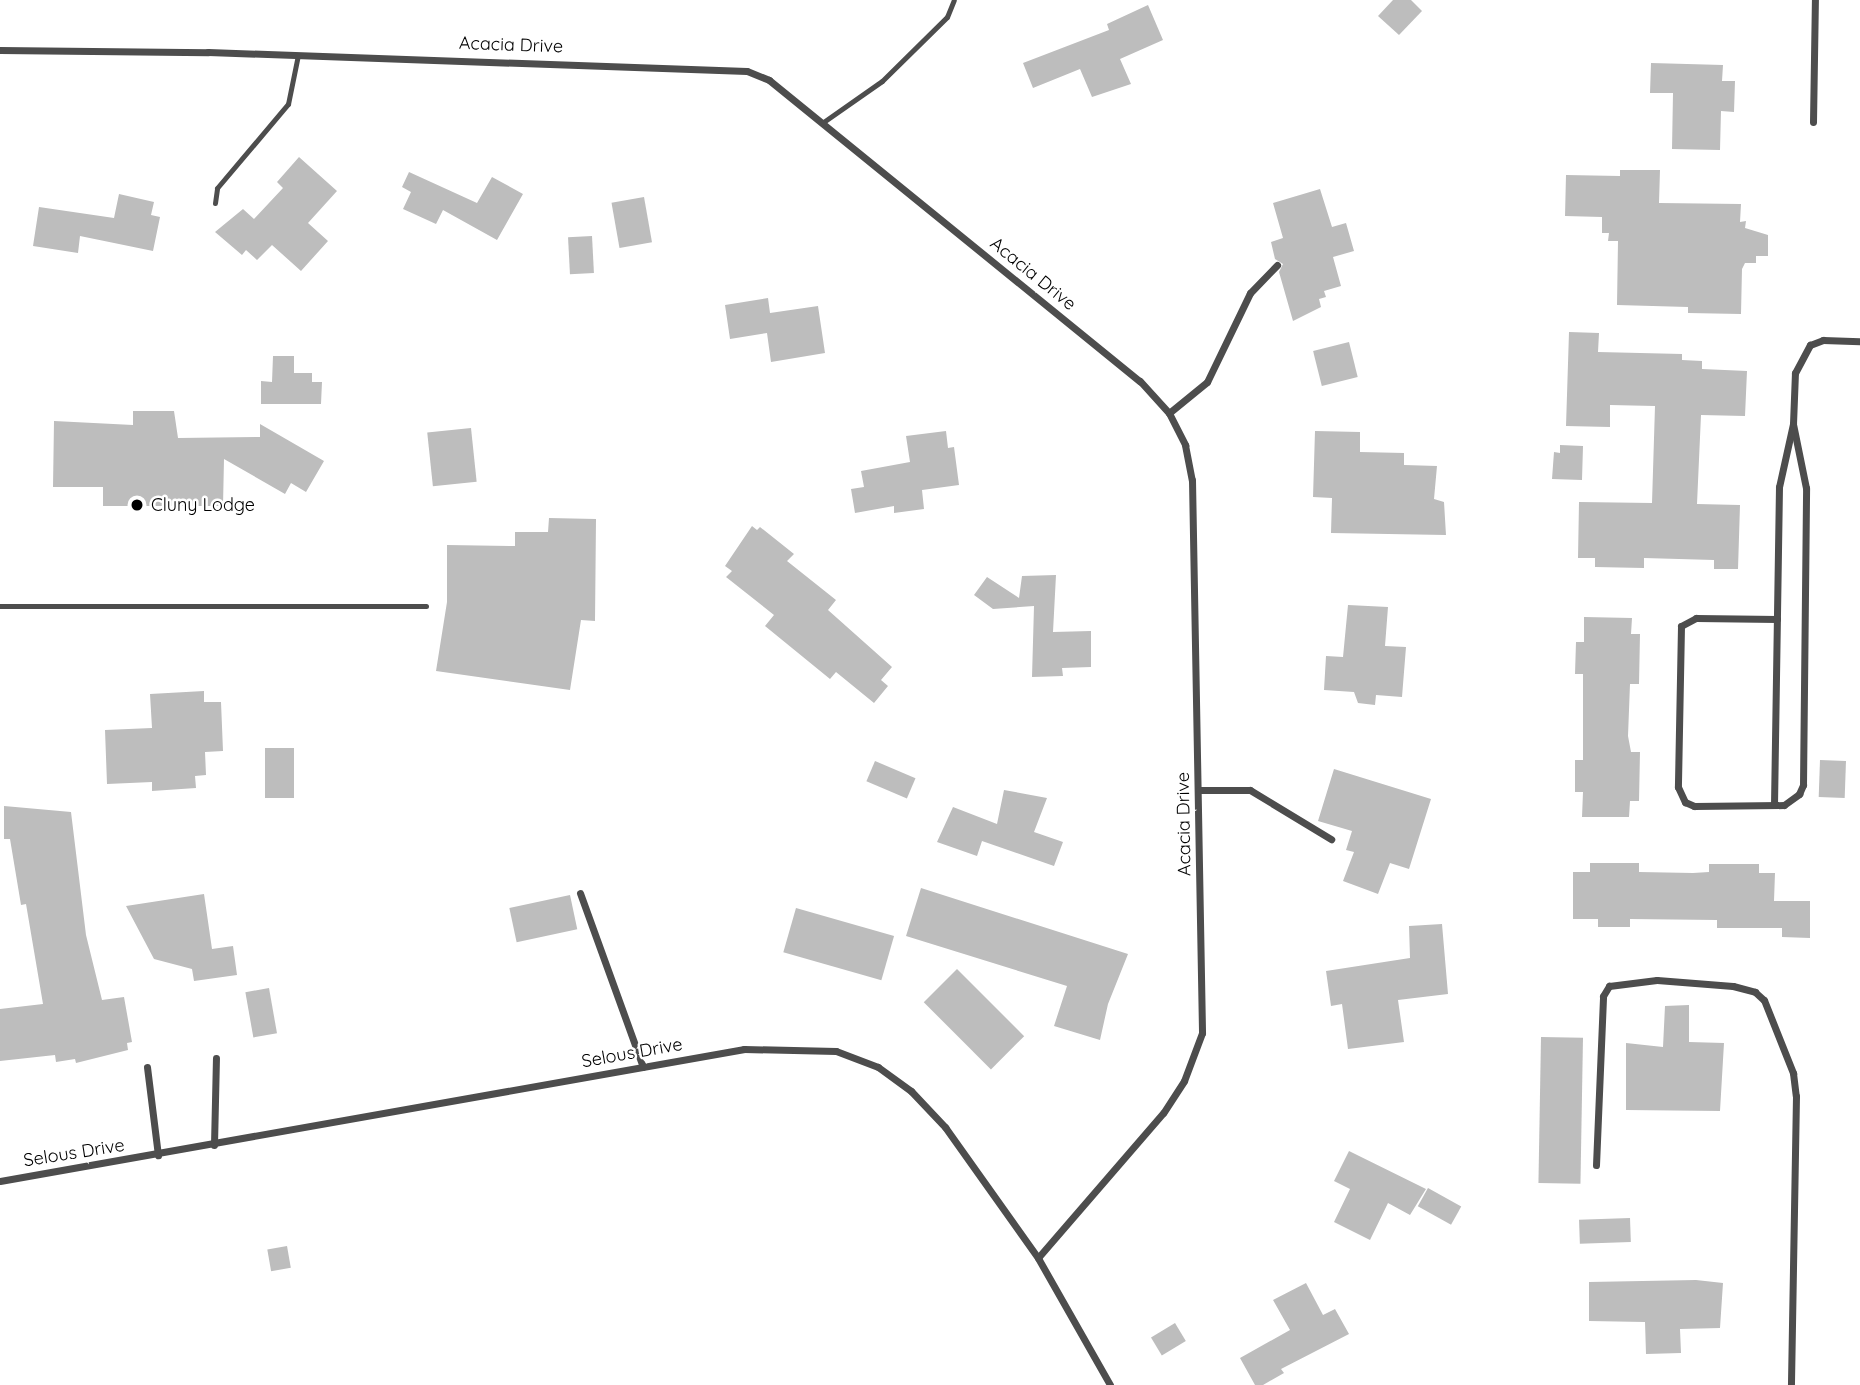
<!DOCTYPE html>
<html>
<head>
<meta charset="utf-8">
<style>
	body { margin:0 }
	#map { position:relative; width:1860px; height:1385px; overflow:hidden; background:#fff; font-family:Quicksand,sans-serif }
	div>[style] { position:absolute }
	[style*='--x'] { left:calc(var(--x)*1px); top:calc(var(--y)*1px); width:calc(var(--w)*1px); rotate:calc(var(--a)*1deg) }
	.building>* { inset:0; background:#bdbdbd; transform-origin:0 0 }
	.service>* { height:5px; margin:-2.5px; padding:0 2.5px; transform-origin:2.5px; border-radius:2.5px; background:#4d4d4d }
	.minor>* { height:7px; margin:-3.5px; padding:0 3.5px; transform-origin:3.5px; border-radius:3.5px; background:#4d4d4d }
	.dots>* { width:19px; height:19px; translate:-50% -50%; box-sizing:border-box; border:4px solid #fff; border-radius:50% }
	span { translate:-50% -50%; white-space:nowrap; text-align:center; line-height:1.15; -webkit-text-stroke:5px #fff; paint-order:stroke }
	.street-label { font-size:18px; color:#000 }
	.poi-label { font-size:18px; color:#000 }
	.left { translate:0 -50%; text-align:left }
</style>
</head>
<body>
<div id="map">
	<div class="building">
		<i style="clip-path:polygon(1393px 0,1411px 0,1422px 11px,1399px 35px,1378px 16px)"></i>
		<i style="clip-path:polygon(1148px 5px,1163px 40px,1120px 59px,1131px 84px,1092px 97px,1080px 69px,1033px 88px,1023px 63px,1109px 30px,1107px 24px)"></i>
		<i style="clip-path:polygon(1651px 63px,1723px 65px,1722px 81px,1735px 81px,1734px 112px,1721px 111px,1720px 150px,1672px 149px,1673px 93px,1650px 93px)"></i>
		<i style="clip-path:polygon(299px 157px,337px 191px,308px 223px,328px 241px,301px 271px,272px 245px,257px 260px,246px 250px,242px 255px,215px 232px,243px 209px,254px 219px,283px 188px,277px 182px)"></i>
		<i style="clip-path:polygon(1620px 170px,1660px 170px,1659px 203px,1741px 204px,1740px 222px,1746px 221px,1745px 228px,1768px 235px,1768px 256px,1756px 256px,1756px 263px,1745px 263px,1742px 269px,1741px 314px,1688px 313px,1688px 307px,1617px 305px,1618px 241px,1608px 241px,1609px 233px,1602px 233px,1602px 217px,1565px 216px,1566px 175px,1620px 176px)"></i>
		<i style="clip-path:polygon(409px 172px,477px 203px,492px 177px,523px 194px,497px 240px,443px 210px,436px 224px,403px 209px,411px 192px,402px 187px)"></i>
		<i style="clip-path:polygon(1320px 189px,1332px 227px,1346px 223px,1354px 251px,1333px 257px,1341px 286px,1324px 291px,1326px 297px,1319px 299px,1321px 307px,1293px 321px,1279px 272px,1283px 264px,1275px 259px,1271px 242px,1283px 238px,1273px 203px)"></i>
		<i style="clip-path:polygon(119px 194px,154px 202px,151px 215px,160px 217px,153px 251px,80px 236px,78px 253px,33px 246px,39px 207px,114px 218px)"></i>
		<i style="left:644px;top:197px;width:46px;height:33px;rotate:80deg"></i>
		<i style="left:592px;top:236px;width:37px;height:24px;rotate:87deg"></i>
		<i style="clip-path:polygon(768px 298px,770px 313px,818px 306px,825px 353px,771px 362px,767px 333px,730px 339px,725px 305px)"></i>
		<i style="clip-path:polygon(1569px 332px,1599px 333px,1598px 352px,1682px 354px,1682px 360px,1702px 361px,1702px 369px,1747px 371px,1745px 416px,1701px 415px,1697px 504px,1740px 505px,1738px 569px,1714px 569px,1714px 560px,1644px 558px,1644px 568px,1595px 567px,1595px 558px,1578px 558px,1579px 502px,1652px 503px,1655px 406px,1610px 405px,1610px 427px,1566px 426px)"></i>
		<i style="left:1349px;top:342px;width:36px;height:37px;rotate:76deg"></i>
		<i style="clip-path:polygon(273px 356px,294px 356px,294px 373px,312px 373px,312px 382px,322px 382px,321px 404px,261px 404px,261px 381px,272px 382px)"></i>
		<i style="clip-path:polygon(133px 411px,174px 411px,178px 438px,260px 437px,260px 424px,324px 461px,306px 492px,291px 483px,285px 494px,224px 459px,223px 506px,103px 506px,103px 487px,53px 487px,54px 421px,133px 425px)"></i>
		<i style="left:471px;top:428px;width:54px;height:44px;rotate:84deg"></i>
		<i style="clip-path:polygon(946px 431px,948px 448px,954px 447px,959px 485px,922px 490px,924px 509px,894px 513px,894px 506px,855px 513px,851px 489px,864px 487px,861px 471px,910px 462px,906px 436px)"></i>
		<i style="clip-path:polygon(1315px 431px,1360px 432px,1360px 452px,1404px 453px,1404px 465px,1437px 466px,1434px 499px,1444px 502px,1446px 535px,1331px 533px,1332px 498px,1313px 497px)"></i>
		<i style="clip-path:polygon(1560px 445px,1583px 446px,1582px 480px,1552px 479px,1554px 452px,1560px 453px)"></i>
		<i style="clip-path:polygon(549px 518px,596px 519px,595px 621px,581px 620px,570px 690px,436px 671px,447px 602px,447px 545px,515px 546px,515px 532px,548px 532px)"></i>
		<i style="clip-path:polygon(752px 526px,757px 530px,760px 527px,794px 554px,787px 561px,836px 600px,828px 610px,892px 667px,881px 680px,888px 686px,874px 703px,836px 672px,830px 679px,765px 626px,774px 615px,726px 577px,732px 571px,725px 566px)"></i>
		<i style="clip-path:polygon(1056px 575px,1053px 632px,1091px 631px,1091px 667px,1062px 668px,1063px 676px,1032px 677px,1034px 606px,993px 609px,974px 595px,987px 577px,1019px 598px,1022px 576px)"></i>
		<i style="clip-path:polygon(1348px 605px,1388px 607px,1385px 646px,1406px 647px,1402px 697px,1376px 695px,1375px 705px,1358px 703px,1354px 692px,1324px 690px,1326px 656px,1343px 657px)"></i>
		<i style="clip-path:polygon(1584px 617px,1632px 618px,1631px 634px,1640px 634px,1639px 684px,1630px 684px,1628px 736px,1631px 752px,1640px 752px,1639px 801px,1630px 801px,1629px 817px,1582px 817px,1583px 792px,1575px 792px,1575px 760px,1583px 760px,1583px 674px,1575px 674px,1576px 642px,1584px 642px)"></i>
		<i style="clip-path:polygon(204px 691px,204px 702px,221px 702px,223px 751px,205px 752px,206px 775px,195px 776px,196px 788px,152px 791px,152px 782px,107px 784px,105px 730px,152px 728px,150px 694px)"></i>
		<i style="left:265px;top:748px;width:29px;height:50px"></i>
		<i style="left:1820px;top:760px;width:26px;height:37px;rotate:2deg"></i>
		<i style="left:875px;top:761px;width:44px;height:22px;rotate:23deg"></i>
		<i style="clip-path:polygon(1334px 769px,1431px 799px,1409px 869px,1390px 863px,1378px 894px,1343px 881px,1354px 852px,1346px 850px,1352px 831px,1318px 821px)"></i>
		<i style="clip-path:polygon(1004px 790px,1047px 798px,1034px 832px,1063px 842px,1054px 866px,982px 841px,977px 856px,937px 842px,953px 807px,997px 824px)"></i>
		<i style="clip-path:polygon(4px 806px,71px 812px,86px 935px,102px 1000px,124px 997px,132px 1042px,127px 1043px,128px 1050px,76px 1063px,75px 1059px,56px 1062px,55px 1055px,0 1061px,0 1009px,43px 1004px,26px 904px,21px 905px,10px 839px,4px 839px)"></i>
		<i style="clip-path:polygon(1590px 863px,1639px 863px,1639px 872px,1693px 873px,1709px 872px,1709px 864px,1759px 864px,1759px 873px,1775px 873px,1774px 901px,1810px 901px,1810px 938px,1782px 937px,1782px 928px,1717px 928px,1717px 920px,1630px 919px,1630px 927px,1598px 927px,1598px 919px,1573px 919px,1573px 872px,1590px 872px)"></i>
		<i style="clip-path:polygon(921px 888px,1128px 954px,1108px 1004px,1100px 1040px,1054px 1026px,1067px 986px,906px 936px)"></i>
		<i style="clip-path:polygon(204px 894px,212px 949px,233px 946px,237px 975px,194px 981px,192px 969px,154px 959px,126px 906px)"></i>
		<i style="left:570px;top:895px;width:35px;height:62px;rotate:78deg"></i>
		<i style="left:796px;top:908px;width:102px;height:46px;rotate:16deg"></i>
		<i style="clip-path:polygon(1442px 924px,1448px 994px,1398px 1000px,1404px 1042px,1348px 1049px,1342px 1004px,1331px 1006px,1326px 971px,1410px 958px,1409px 926px)"></i>
		<i style="left:957px;top:969px;width:95px;height:47px;rotate:45deg"></i>
		<i style="left:269px;top:988px;width:46px;height:24px;rotate:80deg"></i>
		<i style="clip-path:polygon(1689px 1005px,1689px 1042px,1724px 1043px,1720px 1111px,1626px 1110px,1626px 1043px,1663px 1047px,1665px 1006px)"></i>
		<i style="left:1541px;top:1037px;width:42px;height:146px;rotate:1deg"></i>
		<i style="clip-path:polygon(1349px 1151px,1426px 1189px,1410px 1215px,1388px 1203px,1370px 1240px,1334px 1222px,1350px 1189px,1334px 1181px)"></i>
		<i style="left:1428px;top:1188px;width:38px;height:21px;rotate:29deg"></i>
		<i style="left:1630px;top:1218px;width:24px;height:51px;rotate:88deg"></i>
		<i style="left:287px;top:1246px;width:22px;height:20px;rotate:80deg"></i>
		<i style="clip-path:polygon(1696px 1280px,1723px 1283px,1720px 1328px,1680px 1329px,1681px 1353px,1646px 1354px,1645px 1322px,1589px 1321px,1589px 1282px)"></i>
		<i style="clip-path:polygon(1306px 1283px,1323px 1315px,1335px 1309px,1349px 1334px,1281px 1369px,1284px 1373px,1263px 1385px,1255px 1385px,1240px 1358px,1290px 1330px,1273px 1300px)"></i>
		<i style="left:1175px;top:1323px;width:21px;height:28px;rotate:59deg"></i>
	</div>
	<div class="service">
		<i style="--x:822;--y:123;--w:73;--a:-35"></i>
		<i style="--x:882;--y:81;--w:91;--a:-44.6"></i>
		<i style="--x:947;--y:17;--w:18;--a:-68"></i>
		<i style="--x:215;--y:203;--w:15;--a:-82"></i>
		<i style="--x:217;--y:188;--w:110;--a:-49.8"></i>
		<i style="--x:288;--y:104;--w:50;--a:-78.5"></i>
		<i style="--x:0;--y:606;--w:426;--a:0"></i>
	</div>
	<div class="minor">
		<i style="--x:0;--y:50;--w:208;--a:0.6"></i>
		<i style="--x:208;--y:52;--w:539;--a:2.02"></i>
		<i style="--x:747;--y:71;--w:24;--a:22"></i>
		<i style="--x:769;--y:80;--w:478;--a:39.1"></i>
		<i style="--x:1140;--y:381;--w:43;--a:47.8"></i>
		<i style="--x:1169;--y:413;--w:36;--a:63"></i>
		<i style="--x:1185;--y:445;--w:36;--a:79"></i>
		<i style="--x:1192;--y:480;--w:553;--a:88.96"></i>
		<i style="--x:1202;--y:1033;--w:51;--a:110.6"></i>
		<i style="--x:1184;--y:1081;--w:38;--a:123"></i>
		<i style="--x:1163;--y:1113;--w:191;--a:130.8"></i>
		<i style="--x:1813;--y:122;--w:122;--a:-89.1"></i>
		<i style="--x:1169;--y:413;--w:49;--a:-39.2"></i>
		<i style="--x:1207;--y:382;--w:99;--a:-64.2"></i>
		<i style="--x:1250;--y:293;--w:39;--a:-46"></i>
		<i style="--x:1777;--y:619;--w:81;--a:-179.3"></i>
		<i style="--x:1696;--y:618;--w:17;--a:152"></i>
		<i style="--x:1681;--y:626;--w:161;--a:91.1"></i>
		<i style="--x:1678;--y:787;--w:17;--a:65"></i>
		<i style="--x:1685;--y:802;--w:10;--a:24"></i>
		<i style="--x:1694;--y:806;--w:90;--a:-0.6"></i>
		<i style="--x:1784;--y:805;--w:19;--a:-36"></i>
		<i style="--x:1799;--y:794;--w:10;--a:-66"></i>
		<i style="--x:1803;--y:785;--w:297;--a:-89.4"></i>
		<i style="--x:1806;--y:488;--w:65;--a:-101.5"></i>
		<i style="--x:1199;--y:790;--w:51;--a:0"></i>
		<i style="--x:1250;--y:790;--w:95;--a:31.2"></i>
		<i style="--x:1774;--y:805;--w:318;--a:-89.1"></i>
		<i style="--x:1779;--y:487;--w:65;--a:-77.5"></i>
		<i style="--x:1793;--y:424;--w:51;--a:-87.8"></i>
		<i style="--x:1795;--y:373;--w:32;--a:-62"></i>
		<i style="--x:1810;--y:345;--w:14;--a:-21"></i>
		<i style="--x:1823;--y:340;--w:37;--a:2"></i>
		<i style="--x:580;--y:893;--w:185;--a:70.1"></i>
		<i style="--x:147;--y:1067;--w:89;--a:82.9"></i>
		<i style="--x:214;--y:1145;--w:87;--a:-88.7"></i>
		<i style="--x:1596;--y:1165;--w:169;--a:-87.6"></i>
		<i style="--x:1603;--y:996;--w:12;--a:-59"></i>
		<i style="--x:1609;--y:986;--w:48;--a:-7.1"></i>
		<i style="--x:1657;--y:980;--w:76;--a:4.5"></i>
		<i style="--x:1733;--y:986;--w:23;--a:15"></i>
		<i style="--x:1755;--y:992;--w:12;--a:42"></i>
		<i style="--x:1764;--y:1000;--w:79;--a:68.3"></i>
		<i style="--x:1793;--y:1073;--w:23;--a:83"></i>
		<i style="--x:1796;--y:1096;--w:289;--a:91"></i>
		<i style="--x:0;--y:1181;--w:756;--a:-10.06"></i>
		<i style="--x:744;--y:1049;--w:92;--a:1.2"></i>
		<i style="--x:836;--y:1051;--w:45;--a:20.9"></i>
		<i style="--x:878;--y:1067;--w:41;--a:36"></i>
		<i style="--x:911;--y:1091;--w:50;--a:46.6"></i>
		<i style="--x:945;--y:1127;--w:161;--a:54.6"></i>
		<i style="--x:1038;--y:1258;--w:146;--a:60.4"></i>
	</div>
	<div class="dots">
		<i style="left:137px;top:505px;background:#000"></i>
	</div>
	<div class="street-label">
		<span style="left:511px;top:45px;rotate:2deg">Acacia Drive</span>
		<span style="left:1033px;top:274px;rotate:39deg">Acacia Drive</span>
		<span style="left:1184px;top:824px;rotate:-91deg">Acacia Drive</span>
		<span style="left:632px;top:1053px;rotate:-10deg">Selous Drive</span>
		<span style="left:74px;top:1153px;rotate:-9deg">Selous Drive</span>
	</div>
	<div class="poi-label">
		<span class="left" style="left:151px;top:505px">Cluny Lodge</span>
	</div>
</div>
</body>
</html>
